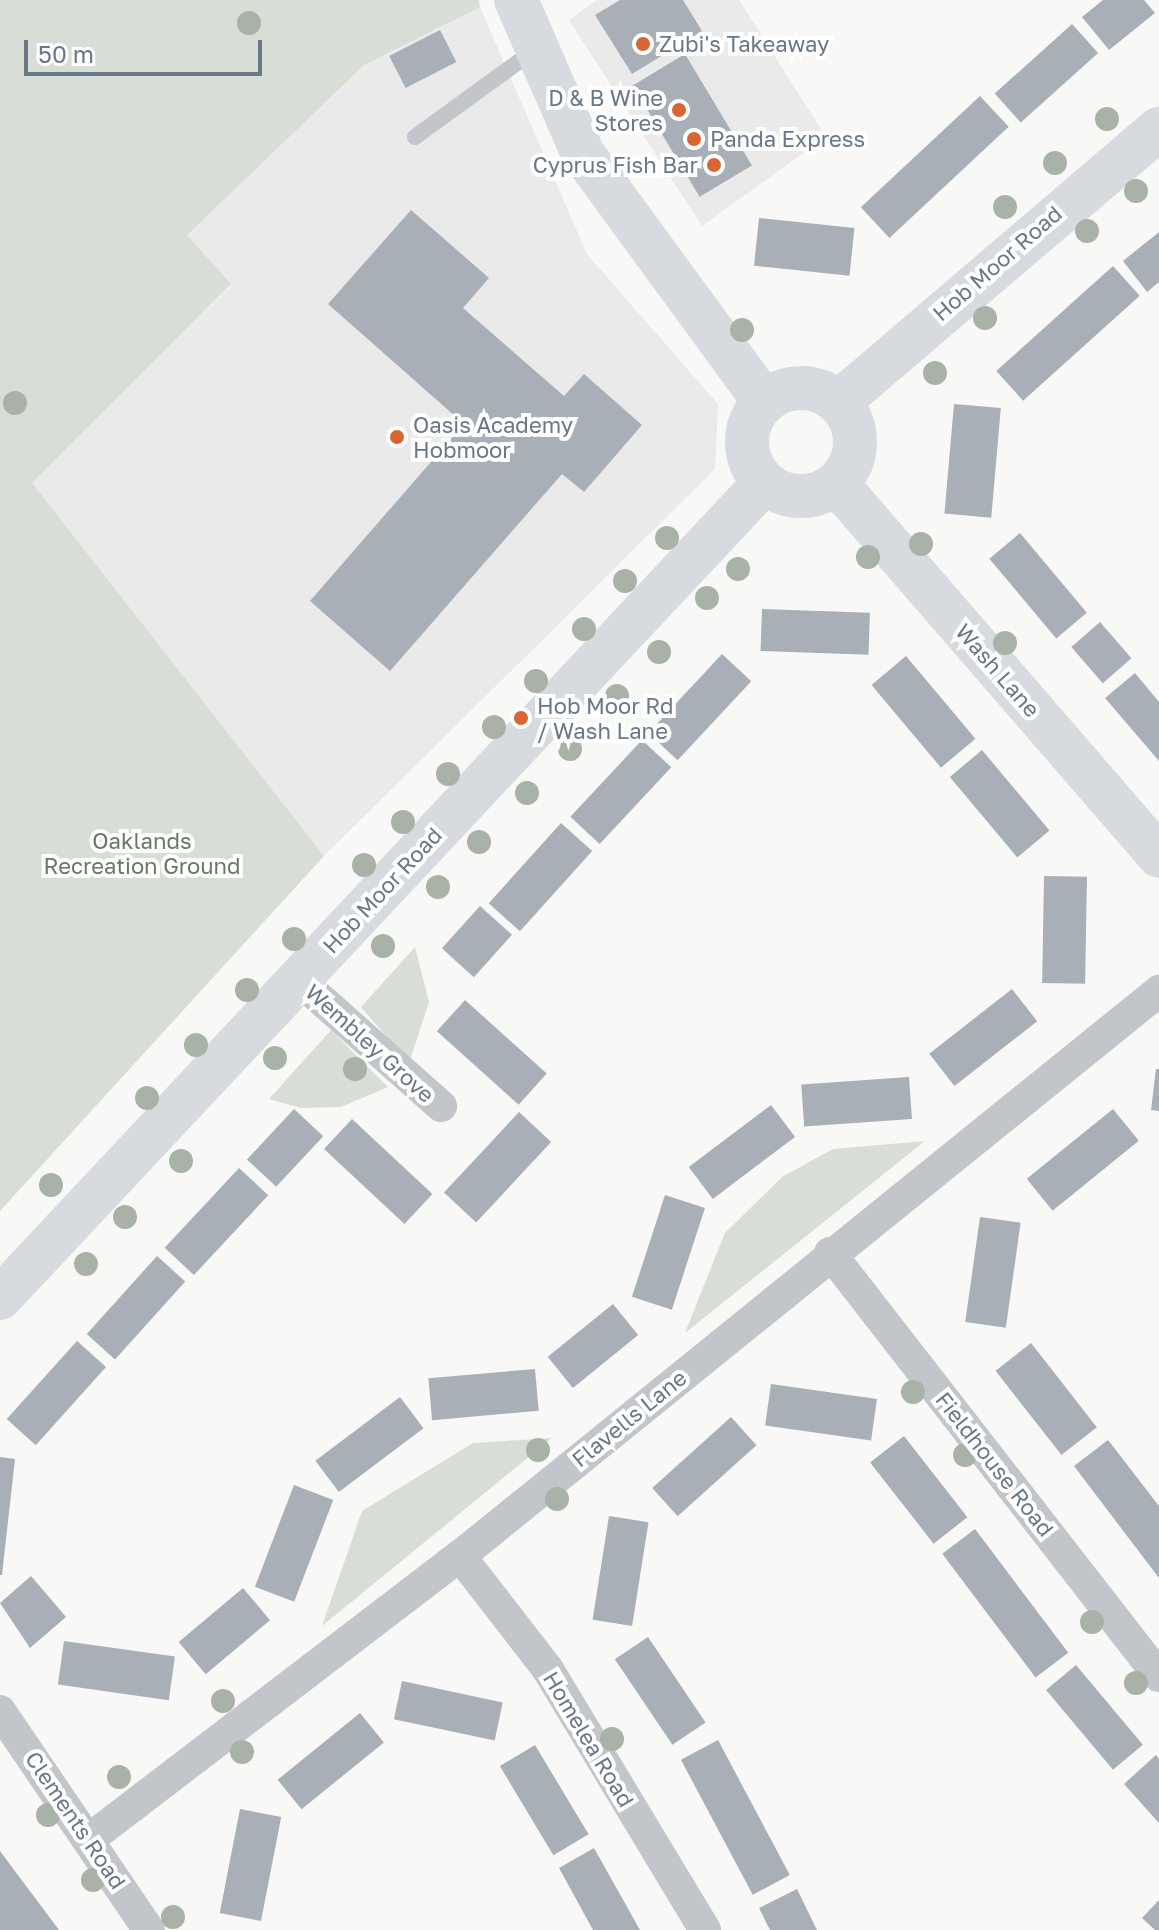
<!DOCTYPE html>
<html>
<head>
<meta charset="utf-8">
<style>
	body { margin:0 }
	#map { position:relative; width:1159px; height:1930px; overflow:hidden; background:#f8f9f6; font-family:"Golos Text",sans-serif }
	div>[style] { position:absolute }
	[style*='--x'] { left:calc(var(--x)*1px); top:calc(var(--y)*1px); width:calc(var(--w)*1px); rotate:calc(var(--a)*1deg) }
	.built>* { inset:0; background:#e9eae9 }
	.green>* { inset:0; background:#d8ddd6 }
	.building>* { inset:0; background:#a8afb6; transform-origin:0 0 }
	.lane>* { height:16px; margin:-8px; padding:0 8px; transform-origin:8px; border-radius:8px; background:#c2c5c9 }
	.street>* { height:32px; margin:-16px; padding:0 16px; transform-origin:16px; border-radius:16px; background:#c2c5c9 }
	.secondary>* { height:44px; margin:-22px; padding:0 22px; transform-origin:22px; border-radius:22px; background:#d7dbdf }
	.secondary>.ring { margin:-22px; padding:0; box-sizing:content-box; background:none; border:44px solid #d7dbdf; border-radius:50% }
	.trees>* { width:24px; height:24px; margin:-12px; border-radius:50%; background:#a8b2a6 }
	.dots>* { width:22px; height:22px; translate:-50% -50%; box-sizing:border-box; border:4px solid #fff; border-radius:50% }
	span { translate:-50% -50%; white-space:nowrap; text-align:center; line-height:1.15; -webkit-text-stroke:8px #fff; paint-order:stroke }
	.poi-label { font-size:22px; color:#697786 }
	.left { translate:0 -50%; text-align:left }
	.right { translate:-100% -50%; text-align:right }
	.street-label { font-size:22px; color:#697786 }
	.park-label { font-size:22px; color:#667864 }
	.scale { position:absolute; left:24px; top:40px; width:238px; height:36px; box-sizing:border-box; border:4px solid #697786; border-top:0; padding-left:10px; font-size:24px; line-height:28px; white-space:nowrap; color:#697786; -webkit-text-stroke:6px #fff; paint-order:stroke }
</style>
</head>
<body>
<div id="map">
	<div class="built">
		<i style="clip-path:polygon(597px 0,739px 0,826px 137px,702px 226px,569px 20px)"></i>
		<i style="clip-path:polygon(480px 7px,587px 254px,718px 404px,715px 469px,324px 856px,31px 483px,231px 285px,186px 235px,364px 65px)"></i>
	</div>
	<div class="green">
		<i style="clip-path:polygon(0 0,479px 0,480px 7px,364px 65px,187px 235px,231px 284px,32px 483px,324px 856px,0 1211px)"></i>
		<i style="clip-path:polygon(415px 947px,429px 1002px,409px 1063px,361px 1007px)"></i>
		<i style="clip-path:polygon(331px 1030px,388px 1087px,341px 1107px,301px 1108px,269px 1099px)"></i>
		<i style="clip-path:polygon(925px 1141px,685px 1333px,725px 1233px,782px 1177px,833px 1149px)"></i>
		<i style="clip-path:polygon(552px 1438px,322px 1626px,362px 1511px,473px 1443px)"></i>
	</div>
	<div class="building">
		<i style="clip-path:polygon(620px 0,683px 0,702px 31px,632px 74px,595px 15px)"></i>
		<i style="clip-path:polygon(1103px 0,1144px 0,1155px 13px,1109px 50px,1082px 17px)"></i>
		<i style="left:1072px;top:24px;width:39px;height:104px;rotate:48deg"></i>
		<i style="left:440px;top:30px;width:36px;height:57px;rotate:63deg"></i>
		<i style="left:685px;top:54px;width:130px;height:61px;rotate:59deg"></i>
		<i style="left:980px;top:96px;width:42px;height:163px;rotate:47deg"></i>
		<i style="clip-path:polygon(411px 210px,489px 278px,463px 308px,564px 396px,584px 374px,642px 425px,584px 492px,562px 474px,390px 671px,310px 601px,464px 424px,328px 304px)"></i>
		<i style="left:759px;top:218px;width:96px;height:48px;rotate:6deg"></i>
		<i style="clip-path:polygon(1159px 232px,1159px 282px,1147px 292px,1123px 261px)"></i>
		<i style="left:1113px;top:266px;width:40px;height:157px;rotate:48deg"></i>
		<i style="left:954px;top:404px;width:47px;height:110px;rotate:5deg"></i>
		<i style="left:1020px;top:533px;width:104px;height:40px;rotate:50deg"></i>
		<i style="left:762px;top:609px;width:108px;height:42px;rotate:2deg"></i>
		<i style="left:1100px;top:622px;width:48px;height:38px;rotate:49deg"></i>
		<i style="left:722px;top:654px;width:40px;height:108px;rotate:43deg"></i>
		<i style="left:906px;top:656px;width:108px;height:45px;rotate:50deg"></i>
		<i style="clip-path:polygon(1135px 673px,1159px 702px,1159px 761px,1105px 698px)"></i>
		<i style="left:642px;top:740px;width:40px;height:105px;rotate:43deg"></i>
		<i style="left:982px;top:750px;width:105px;height:42px;rotate:50deg"></i>
		<i style="left:561px;top:823px;width:42px;height:108px;rotate:42deg"></i>
		<i style="left:1044px;top:876px;width:43px;height:107px;rotate:1deg"></i>
		<i style="left:480px;top:906px;width:43px;height:57px;rotate:42deg"></i>
		<i style="left:1012px;top:989px;width:41px;height:105px;rotate:52deg"></i>
		<i style="left:465px;top:1000px;width:110px;height:42px;rotate:42deg"></i>
		<i style="clip-path:polygon(1156px 1069px,1159px 1069px,1159px 1111px,1151px 1110px)"></i>
		<i style="left:909px;top:1077px;width:42px;height:108px;rotate:86deg"></i>
		<i style="left:771px;top:1105px;width:40px;height:103px;rotate:53deg"></i>
		<i style="left:294px;top:1109px;width:40px;height:69px;rotate:43deg"></i>
		<i style="left:1113px;top:1109px;width:41px;height:111px;rotate:51deg"></i>
		<i style="left:519px;top:1112px;width:44px;height:110px;rotate:43deg"></i>
		<i style="left:352px;top:1119px;width:110px;height:41px;rotate:43deg"></i>
		<i style="left:239px;top:1168px;width:40px;height:109px;rotate:43deg"></i>
		<i style="left:665px;top:1195px;width:42px;height:107px;rotate:18deg"></i>
		<i style="left:980px;top:1217px;width:41px;height:106px;rotate:8deg"></i>
		<i style="left:157px;top:1256px;width:38px;height:105px;rotate:42deg"></i>
		<i style="left:613px;top:1304px;width:40px;height:84px;rotate:51deg"></i>
		<i style="left:77px;top:1341px;width:39px;height:105px;rotate:42deg"></i>
		<i style="left:1031px;top:1343px;width:107px;height:45px;rotate:52deg"></i>
		<i style="left:535px;top:1369px;width:42px;height:107px;rotate:85deg"></i>
		<i style="left:771px;top:1384px;width:107px;height:42px;rotate:8deg"></i>
		<i style="left:400px;top:1397px;width:39px;height:106px;rotate:53deg"></i>
		<i style="left:731px;top:1417px;width:38px;height:106px;rotate:48deg"></i>
		<i style="left:904px;top:1436px;width:103px;height:43px;rotate:52deg"></i>
		<i style="clip-path:polygon(1108px 1440px,1159px 1506px,1159px 1578px,1074px 1466px)"></i>
		<i style="clip-path:polygon(0 1457px,15px 1459px,2px 1575px,0 1575px)"></i>
		<i style="left:294px;top:1485px;width:42px;height:109px;rotate:21deg"></i>
		<i style="left:609px;top:1516px;width:40px;height:105px;rotate:9deg"></i>
		<i style="left:975px;top:1529px;width:155px;height:41px;rotate:53deg"></i>
		<i style="clip-path:polygon(31px 1576px,66px 1617px,30px 1648px,0 1603px)"></i>
		<i style="left:243px;top:1588px;width:42px;height:84px;rotate:50deg"></i>
		<i style="left:648px;top:1637px;width:103px;height:40px;rotate:56deg"></i>
		<i style="left:64px;top:1641px;width:112px;height:44px;rotate:8deg"></i>
		<i style="left:1076px;top:1665px;width:104px;height:39px;rotate:50deg"></i>
		<i style="left:402px;top:1681px;width:103px;height:39px;rotate:12deg"></i>
		<i style="left:360px;top:1713px;width:38px;height:106px;rotate:51deg"></i>
		<i style="left:718px;top:1740px;width:153px;height:42px;rotate:62deg"></i>
		<i style="left:535px;top:1745px;width:104px;height:41px;rotate:59deg"></i>
		<i style="clip-path:polygon(1156px 1755px,1159px 1759px,1159px 1823px,1124px 1784px)"></i>
		<i style="left:240px;top:1809px;width:42px;height:106px;rotate:11deg"></i>
		<i style="clip-path:polygon(594px 1848px,640px 1930px,593px 1930px,559px 1868px)"></i>
		<i style="clip-path:polygon(0 1851px,59px 1930px,0 1930px)"></i>
		<i style="clip-path:polygon(797px 1889px,817px 1930px,770px 1930px,759px 1908px)"></i>
		<i style="clip-path:polygon(1159px 1900px,1159px 1930px,1155px 1930px,1142px 1918px)"></i>
	</div>
	<div class="lane">
		<i style="--x:415;--y:137;--w:150;--a:-36"></i>
	</div>
	<div class="street">
		<i style="--x:299;--y:980;--w:190;--a:41.6"></i>
		<i style="--x:830;--y:1253;--w:536;--a:52.13"></i>
		<i style="--x:460;--y:1556;--w:142;--a:52.2"></i>
		<i style="--x:547;--y:1668;--w:306;--a:58.9"></i>
		<i style="--x:0;--y:1711;--w:265;--a:55.8"></i>
		<i style="--x:92;--y:1837;--w:463;--a:-37.4"></i>
		<i style="--x:460;--y:1556;--w:899;--a:-38.95"></i>
	</div>
	<div class="secondary">
		<i style="--x:516;--y:0;--w:168;--a:66.5"></i>
		<i style="--x:583;--y:154;--w:306;--a:53.8"></i>
		<i class="ring" style="left:747px;top:388px;width:64px;height:64px"></i>
		<i style="--x:839;--y:402;--w:421;--a:-40.5"></i>
		<i style="--x:837;--y:484;--w:492;--a:49.1"></i>
		<i style="--x:0;--y:1298;--w:1117;--a:-46.85"></i>
	</div>
	<div class="trees">
		<i style="left:249px;top:23px"></i>
		<i style="left:1107px;top:119px"></i>
		<i style="left:1055px;top:163px"></i>
		<i style="left:1136px;top:191px"></i>
		<i style="left:1005px;top:207px"></i>
		<i style="left:1087px;top:231px"></i>
		<i style="left:985px;top:318px"></i>
		<i style="left:742px;top:330px"></i>
		<i style="left:935px;top:373px"></i>
		<i style="left:15px;top:403px"></i>
		<i style="left:667px;top:538px"></i>
		<i style="left:921px;top:544px"></i>
		<i style="left:868px;top:557px"></i>
		<i style="left:738px;top:569px"></i>
		<i style="left:625px;top:581px"></i>
		<i style="left:707px;top:598px"></i>
		<i style="left:584px;top:629px"></i>
		<i style="left:1005px;top:643px"></i>
		<i style="left:659px;top:652px"></i>
		<i style="left:536px;top:681px"></i>
		<i style="left:617px;top:696px"></i>
		<i style="left:494px;top:727px"></i>
		<i style="left:570px;top:749px"></i>
		<i style="left:448px;top:774px"></i>
		<i style="left:527px;top:793px"></i>
		<i style="left:403px;top:822px"></i>
		<i style="left:479px;top:842px"></i>
		<i style="left:364px;top:865px"></i>
		<i style="left:438px;top:887px"></i>
		<i style="left:294px;top:939px"></i>
		<i style="left:383px;top:946px"></i>
		<i style="left:247px;top:990px"></i>
		<i style="left:196px;top:1045px"></i>
		<i style="left:275px;top:1058px"></i>
		<i style="left:355px;top:1069px"></i>
		<i style="left:147px;top:1098px"></i>
		<i style="left:181px;top:1161px"></i>
		<i style="left:51px;top:1185px"></i>
		<i style="left:125px;top:1217px"></i>
		<i style="left:86px;top:1264px"></i>
		<i style="left:913px;top:1392px"></i>
		<i style="left:538px;top:1450px"></i>
		<i style="left:965px;top:1455px"></i>
		<i style="left:557px;top:1499px"></i>
		<i style="left:1092px;top:1622px"></i>
		<i style="left:1136px;top:1683px"></i>
		<i style="left:223px;top:1701px"></i>
		<i style="left:612px;top:1739px"></i>
		<i style="left:242px;top:1752px"></i>
		<i style="left:119px;top:1777px"></i>
		<i style="left:48px;top:1815px"></i>
		<i style="left:93px;top:1880px"></i>
		<i style="left:173px;top:1917px"></i>
	</div>
	<div class="dots">
		<i style="left:643px;top:44px;background:#da6534"></i>
		<i style="left:679px;top:110px;background:#da6534"></i>
		<i style="left:694px;top:139px;background:#da6534"></i>
		<i style="left:714px;top:165px;background:#da6534"></i>
		<i style="left:397px;top:437px;background:#da6534"></i>
		<i style="left:521px;top:718px;background:#da6534"></i>
	</div>
	<div class="poi-label">
		<span class="left" style="left:659px;top:44px">Zubi's Takeaway</span>
		<span class="right" style="left:663px;top:110px">D &amp; B Wine<br>Stores</span>
		<span class="left" style="left:710px;top:139px">Panda Express</span>
		<span class="right" style="left:698px;top:165px">Cyprus Fish Bar</span>
		<span class="left" style="left:413px;top:437px">Oasis Academy<br>Hobmoor</span>
		<span class="left" style="left:537px;top:718px">Hob Moor Rd<br>/ Wash Lane</span>
	</div>
	<div class="street-label">
		<span style="left:997px;top:263px;rotate:-41deg">Hob Moor Road</span>
		<span style="left:998px;top:670px;rotate:49deg">Wash Lane</span>
		<span style="left:382px;top:890px;rotate:-47deg">Hob Moor Road</span>
		<span style="left:370px;top:1043px;rotate:42deg">Wembley Grove</span>
		<span style="left:629px;top:1418px;rotate:-39deg">Flavells Lane</span>
		<span style="left:995px;top:1464px;rotate:52deg">Fieldhouse Road</span>
		<span style="left:589px;top:1739px;rotate:59deg">Homelea Road</span>
		<span style="left:76px;top:1820px;rotate:56deg">Clements Road</span>
	</div>
	<div class="park-label">
		<span style="left:142px;top:853px">Oaklands<br>Recreation Ground</span>
	</div>
	<div class="scale">50 m</div>
</div>
</body>
</html>
